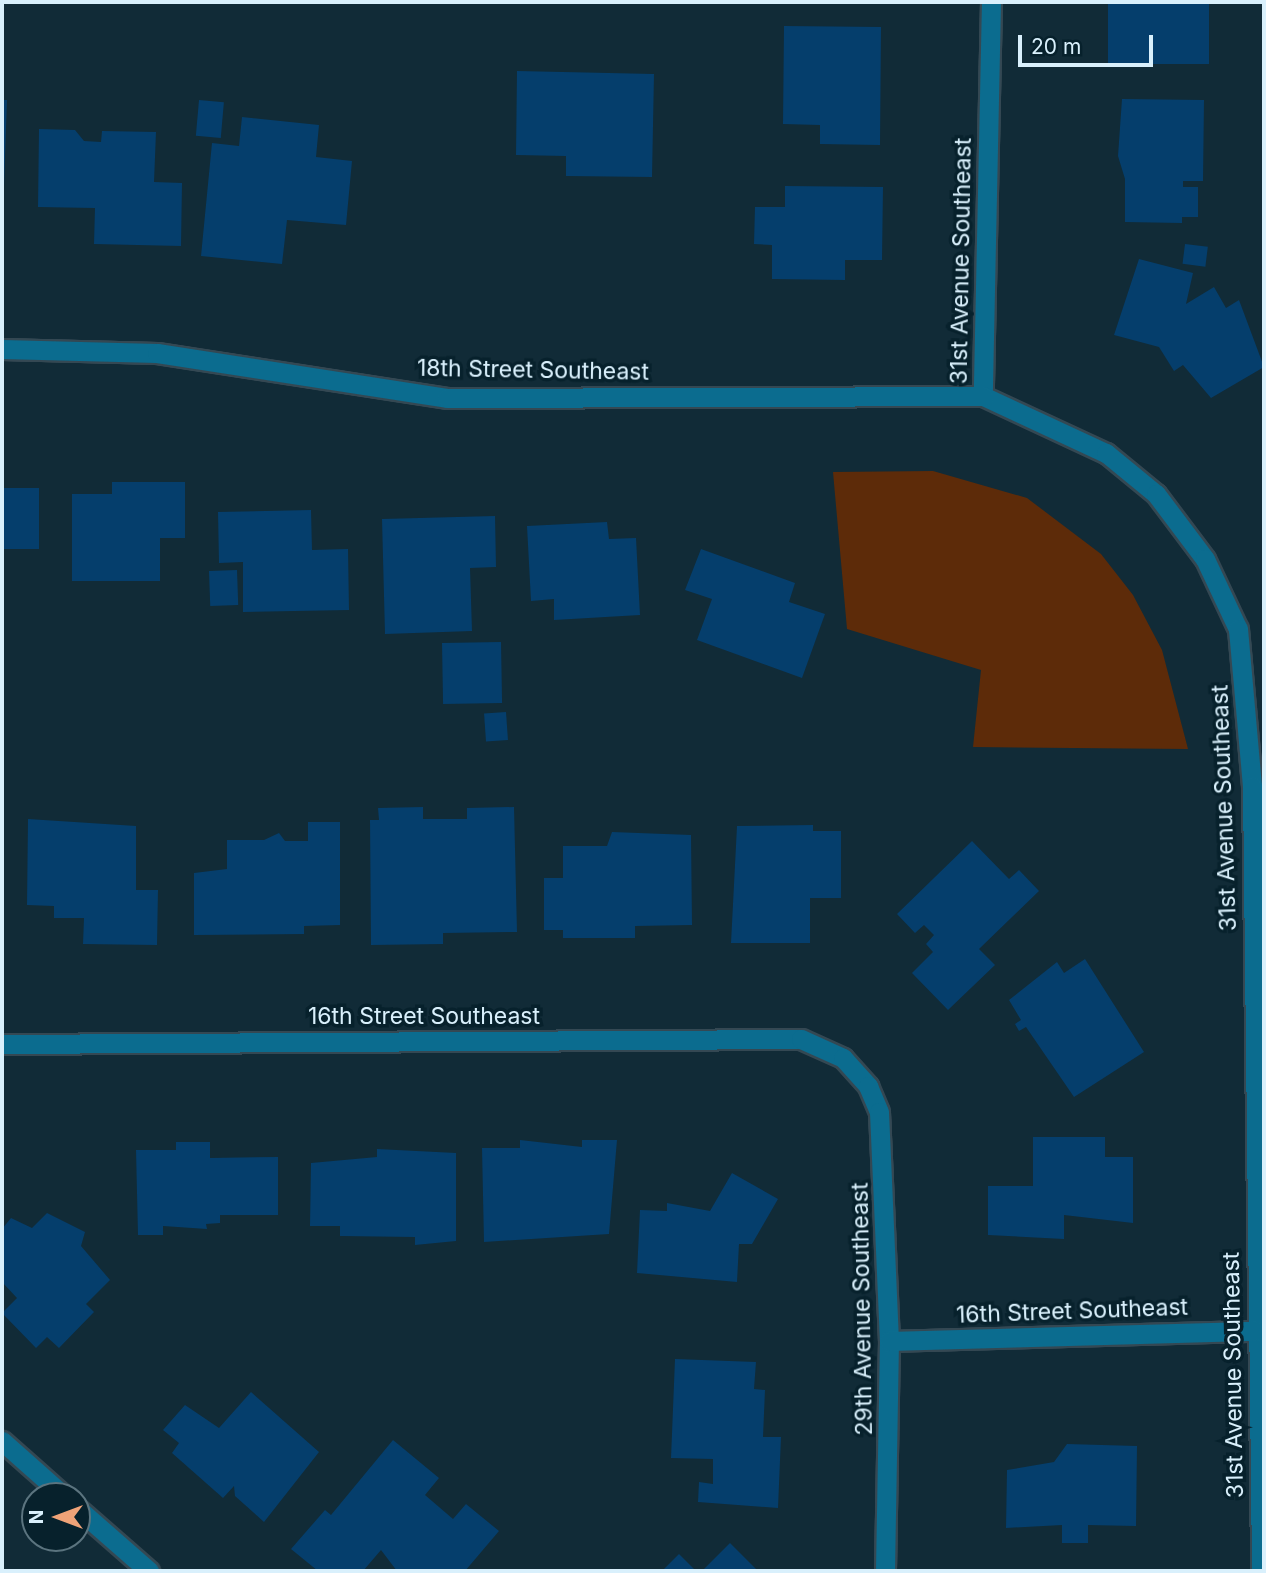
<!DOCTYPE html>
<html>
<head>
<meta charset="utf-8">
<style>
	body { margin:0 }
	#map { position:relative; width:1266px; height:1573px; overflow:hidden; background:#112b37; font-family:Inter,sans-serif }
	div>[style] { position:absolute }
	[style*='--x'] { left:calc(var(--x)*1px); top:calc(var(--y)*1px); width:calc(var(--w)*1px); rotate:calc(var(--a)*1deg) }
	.green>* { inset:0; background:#5d2b09 }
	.building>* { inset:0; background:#053e6c; transform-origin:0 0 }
	.roads { filter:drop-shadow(2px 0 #344853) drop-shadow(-2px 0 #344853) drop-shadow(0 2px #344853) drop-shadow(0 -2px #344853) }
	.minor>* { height:19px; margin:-9.5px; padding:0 9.5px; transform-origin:9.5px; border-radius:9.5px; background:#0b6c8f }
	span { translate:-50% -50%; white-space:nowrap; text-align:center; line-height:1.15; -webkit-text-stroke:7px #07212c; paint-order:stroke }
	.street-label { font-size:23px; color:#d9f0fc }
	.frame { position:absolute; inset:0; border:4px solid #d9f0fc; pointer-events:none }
	.north { position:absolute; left:21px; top:1482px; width:70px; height:70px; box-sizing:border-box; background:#07212c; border:2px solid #5b747f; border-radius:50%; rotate:270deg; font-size:19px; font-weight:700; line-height:28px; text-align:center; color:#d9f0fc }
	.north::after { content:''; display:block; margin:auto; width:24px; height:32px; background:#efa378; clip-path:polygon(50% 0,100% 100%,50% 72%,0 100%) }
	.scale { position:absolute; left:1018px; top:35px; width:135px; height:32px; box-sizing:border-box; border:4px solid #d9f0fc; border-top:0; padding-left:9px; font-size:21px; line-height:24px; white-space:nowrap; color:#d9f0fc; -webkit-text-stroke:5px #07212c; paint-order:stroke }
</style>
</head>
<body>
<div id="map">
	<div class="green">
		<i style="clip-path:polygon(933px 471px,1027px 498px,1101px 554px,1133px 595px,1162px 650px,1188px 749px,973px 747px,981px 670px,847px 629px,833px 472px)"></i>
	</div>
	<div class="building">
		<i style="left:1108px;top:2px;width:101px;height:62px"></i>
		<i style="clip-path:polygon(784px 26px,881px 27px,880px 145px,820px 144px,820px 125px,783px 124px)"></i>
		<i style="clip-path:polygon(517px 71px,654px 74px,652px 177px,566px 176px,566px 156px,516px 155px)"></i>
		<i style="clip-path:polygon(1122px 99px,1204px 100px,1203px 181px,1183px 181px,1183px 187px,1198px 187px,1198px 217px,1182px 217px,1182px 223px,1125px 222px,1125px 179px,1118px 156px)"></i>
		<i style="clip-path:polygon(2px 100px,7px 100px,4px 186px,2px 186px)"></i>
		<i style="left:199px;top:100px;width:25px;height:36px;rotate:5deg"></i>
		<i style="clip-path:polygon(242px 117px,319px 125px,316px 157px,352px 161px,346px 225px,287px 220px,282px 264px,201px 256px,212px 143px,239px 146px)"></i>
		<i style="clip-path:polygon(39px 129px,75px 130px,84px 141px,101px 142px,102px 131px,156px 132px,154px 182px,182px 183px,181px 246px,94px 244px,95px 208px,38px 207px)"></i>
		<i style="clip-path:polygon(785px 186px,883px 187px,882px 260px,845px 260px,845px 280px,772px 279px,772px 245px,754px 244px,755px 207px,785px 207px)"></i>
		<i style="left:1185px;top:244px;width:23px;height:20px;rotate:7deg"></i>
		<i style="clip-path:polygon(1139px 259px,1193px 273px,1186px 304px,1214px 287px,1226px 308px,1239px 300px,1264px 367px,1211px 398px,1183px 365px,1174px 371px,1159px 347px,1114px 335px)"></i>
		<i style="clip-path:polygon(112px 482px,185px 482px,185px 538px,160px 538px,160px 581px,72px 581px,72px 494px,112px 494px)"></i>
		<i style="left:2px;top:488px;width:37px;height:61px"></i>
		<i style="clip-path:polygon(311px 510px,312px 550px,348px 549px,349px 610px,243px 612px,243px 562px,219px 563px,218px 512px)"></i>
		<i style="clip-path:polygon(495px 516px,496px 567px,470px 568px,472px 631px,385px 634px,382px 519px)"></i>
		<i style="clip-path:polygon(607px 522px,609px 539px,636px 538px,640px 615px,554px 620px,554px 599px,531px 601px,527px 526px)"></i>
		<i style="clip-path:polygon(701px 549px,795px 583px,789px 602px,825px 614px,802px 678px,697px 640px,712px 599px,685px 590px)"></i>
		<i style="left:237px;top:570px;width:35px;height:28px;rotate:88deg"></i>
		<i style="left:501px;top:642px;width:61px;height:59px;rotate:89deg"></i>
		<i style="left:506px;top:712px;width:28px;height:22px;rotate:86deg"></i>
		<i style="clip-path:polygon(423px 807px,423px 819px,467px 819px,467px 808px,514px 807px,517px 932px,443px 933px,443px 944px,371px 945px,370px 820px,379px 820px,378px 808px)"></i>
		<i style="clip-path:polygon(28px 819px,136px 826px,136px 890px,158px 890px,157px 945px,83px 944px,84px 918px,54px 918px,54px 906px,27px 905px)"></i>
		<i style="clip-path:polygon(308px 822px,340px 822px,340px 925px,304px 926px,304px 934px,194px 935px,194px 873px,227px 869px,227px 840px,264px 840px,279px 833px,285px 841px,308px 841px)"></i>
		<i style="clip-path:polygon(813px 825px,813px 831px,841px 831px,841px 898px,810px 898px,810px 943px,731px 943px,737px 826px)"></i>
		<i style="clip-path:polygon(612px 832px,691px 835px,692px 925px,635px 926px,635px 938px,563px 938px,563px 930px,544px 930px,544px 878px,563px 878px,563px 846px,607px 846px)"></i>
		<i style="clip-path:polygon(972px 841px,1009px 879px,1019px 870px,1039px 891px,979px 949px,995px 965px,948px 1010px,912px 973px,933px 952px,926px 944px,934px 935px,924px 925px,915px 933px,897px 914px)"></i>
		<i style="clip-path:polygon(1085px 959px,1144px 1052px,1074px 1097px,1026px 1027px,1019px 1031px,1015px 1024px,1021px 1020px,1009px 1000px,1057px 962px,1064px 973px)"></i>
		<i style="clip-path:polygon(1033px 1137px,1105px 1137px,1105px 1157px,1133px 1157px,1133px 1223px,1064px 1215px,1064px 1239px,988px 1235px,988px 1186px,1033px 1186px)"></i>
		<i style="clip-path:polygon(520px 1140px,582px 1147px,582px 1140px,617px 1140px,609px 1234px,484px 1242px,482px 1148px,520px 1148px)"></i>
		<i style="clip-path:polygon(176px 1142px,210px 1142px,210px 1158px,278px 1157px,278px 1215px,220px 1215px,220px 1223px,206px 1224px,207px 1229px,163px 1226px,163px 1235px,138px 1235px,136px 1150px,176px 1150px)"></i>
		<i style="clip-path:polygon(377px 1149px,456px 1153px,456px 1241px,415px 1245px,415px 1237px,340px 1236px,340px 1226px,310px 1226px,311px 1163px,377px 1157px)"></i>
		<i style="clip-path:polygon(732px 1173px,778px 1199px,752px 1244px,739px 1244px,737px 1282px,637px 1273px,640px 1210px,667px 1211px,667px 1203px,710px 1211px)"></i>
		<i style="clip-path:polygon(47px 1213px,85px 1232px,81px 1246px,110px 1280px,86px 1304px,94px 1312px,59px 1348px,47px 1337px,36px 1348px,2px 1313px,17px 1298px,2px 1282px,2px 1229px,11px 1218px,32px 1228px)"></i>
		<i style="clip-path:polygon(675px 1359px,756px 1362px,754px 1389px,765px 1390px,763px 1437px,781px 1437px,778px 1508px,698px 1502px,699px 1482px,713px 1484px,713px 1459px,671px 1458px)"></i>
		<i style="clip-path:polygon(251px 1392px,319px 1452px,264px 1522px,235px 1496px,234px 1486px,223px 1498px,172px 1453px,179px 1443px,163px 1430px,185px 1405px,219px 1428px)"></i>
		<i style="clip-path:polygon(393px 1440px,439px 1478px,425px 1495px,453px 1519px,466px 1504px,499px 1531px,465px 1571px,397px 1571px,381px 1550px,363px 1571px,318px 1571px,291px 1549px,325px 1510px,331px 1515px)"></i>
		<i style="clip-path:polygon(1067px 1444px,1137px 1446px,1136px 1526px,1088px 1525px,1088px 1543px,1062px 1543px,1062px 1525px,1006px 1528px,1007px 1470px,1054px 1462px)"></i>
		<i style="clip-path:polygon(730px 1543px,758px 1571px,702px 1571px)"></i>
		<i style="clip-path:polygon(679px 1554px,696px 1571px,662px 1571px)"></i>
	</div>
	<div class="roads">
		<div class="minor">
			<i style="--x:991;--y:2;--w:394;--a:91.2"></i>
			<i style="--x:983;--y:396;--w:136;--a:24.9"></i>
			<i style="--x:1106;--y:453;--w:65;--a:39.4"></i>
			<i style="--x:1156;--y:494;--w:81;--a:53"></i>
			<i style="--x:1205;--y:559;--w:77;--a:64.8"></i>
			<i style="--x:1238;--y:629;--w:158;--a:84.9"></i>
			<i style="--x:1252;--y:786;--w:785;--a:89.34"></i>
			<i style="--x:2;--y:349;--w:155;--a:1.5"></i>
			<i style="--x:157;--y:353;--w:293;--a:8.8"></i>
			<i style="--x:447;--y:398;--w:536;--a:-0.21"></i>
			<i style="--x:2;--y:1044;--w:799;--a:-0.36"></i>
			<i style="--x:801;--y:1039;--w:46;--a:24.3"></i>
			<i style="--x:843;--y:1058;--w:38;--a:48"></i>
			<i style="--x:868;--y:1086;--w:28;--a:67"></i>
			<i style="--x:879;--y:1112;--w:229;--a:87.5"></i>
			<i style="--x:889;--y:1341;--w:230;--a:91"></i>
			<i style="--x:889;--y:1341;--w:367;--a:-1.6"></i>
			<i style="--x:2;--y:1441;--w:83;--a:41.6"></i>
			<i style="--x:77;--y:1508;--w:96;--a:41.2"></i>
		</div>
	</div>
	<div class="street-label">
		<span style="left:961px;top:261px;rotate:-89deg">31st Avenue Southeast</span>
		<span style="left:533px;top:370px;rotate:1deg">18th Street Southeast</span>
		<span style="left:1224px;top:808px;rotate:-92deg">31st Avenue Southeast</span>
		<span style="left:424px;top:1016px">16th Street Southeast</span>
		<span style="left:862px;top:1309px;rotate:-91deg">29th Avenue Southeast</span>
		<span style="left:1072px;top:1311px;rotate:-2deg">16th Street Southeast</span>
		<span style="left:1233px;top:1375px;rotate:-91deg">31st Avenue Southeast</span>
	</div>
	<div class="frame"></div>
	<div class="north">N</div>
	<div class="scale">20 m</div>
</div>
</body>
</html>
